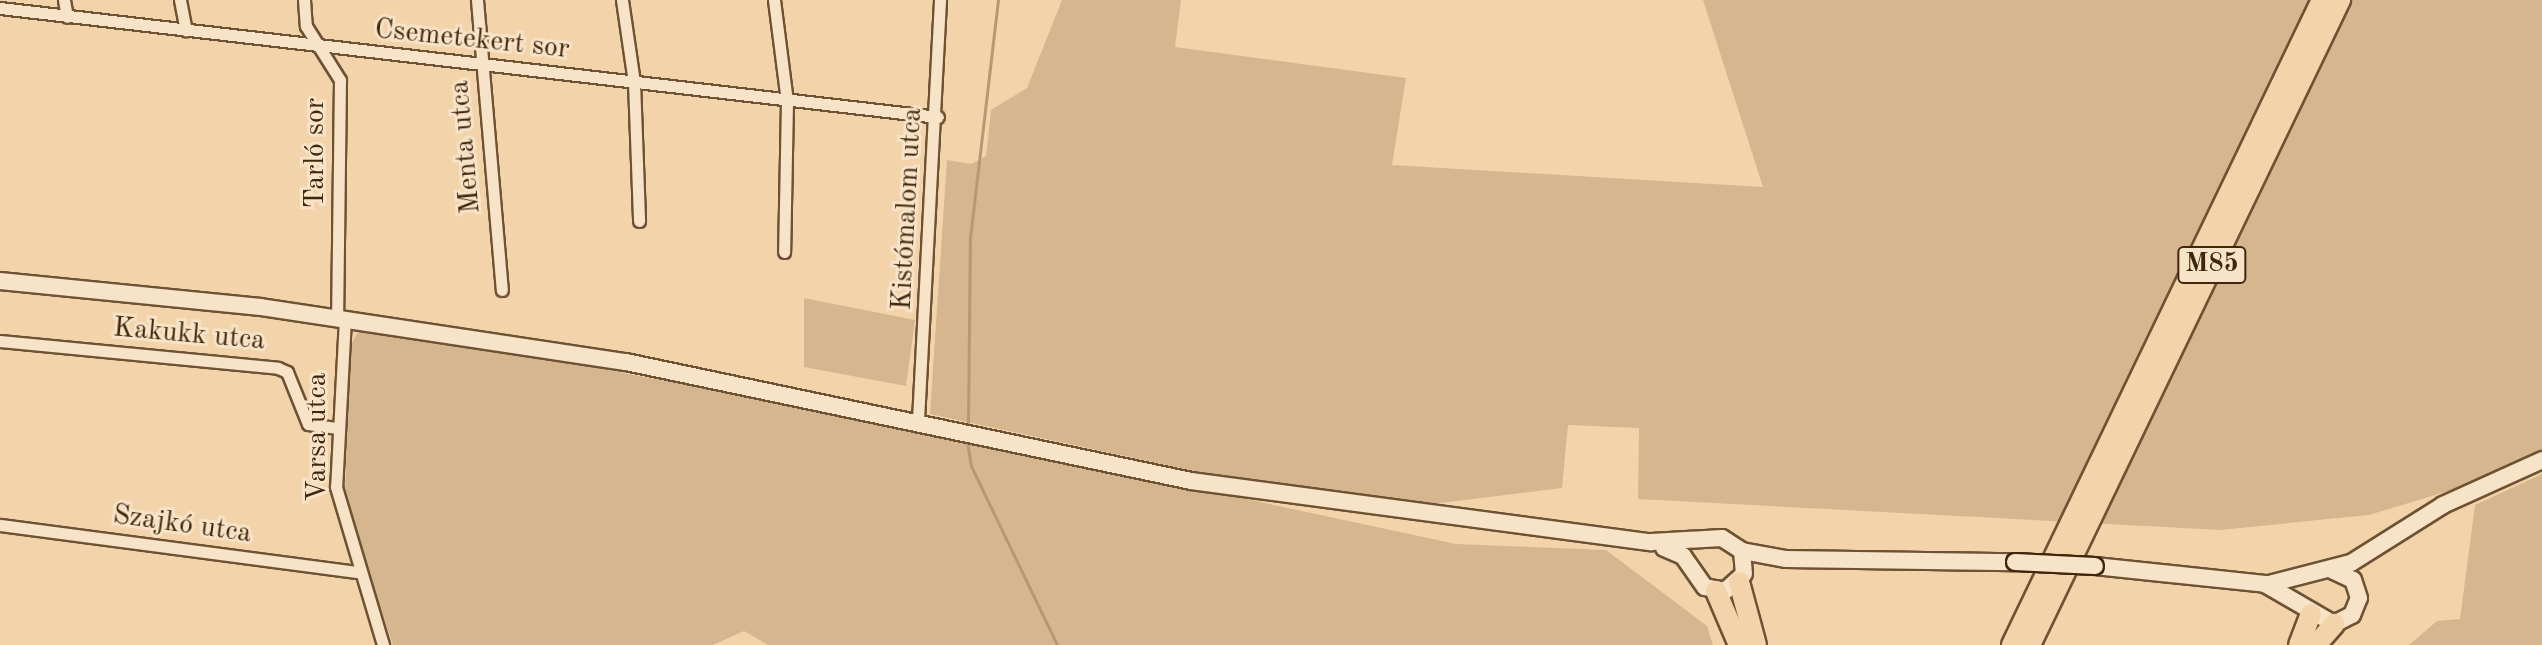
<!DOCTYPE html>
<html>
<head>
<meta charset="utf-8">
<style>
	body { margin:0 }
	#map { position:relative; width:2542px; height:645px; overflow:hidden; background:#f3d4aa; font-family:"Old Standard TT",serif }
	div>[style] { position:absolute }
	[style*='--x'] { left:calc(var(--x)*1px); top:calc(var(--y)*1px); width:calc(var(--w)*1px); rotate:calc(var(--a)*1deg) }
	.green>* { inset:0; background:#d5b68f }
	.stream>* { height:3px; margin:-1.5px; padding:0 1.5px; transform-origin:1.5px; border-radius:1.5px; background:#b69974 }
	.roads { filter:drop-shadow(2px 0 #6d5233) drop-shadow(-2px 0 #6d5233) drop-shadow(0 2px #6d5233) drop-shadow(0 -2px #6d5233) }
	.street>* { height:11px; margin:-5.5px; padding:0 5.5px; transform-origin:5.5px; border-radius:5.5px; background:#f7e3c8 }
	.secondary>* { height:16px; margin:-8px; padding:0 8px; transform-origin:8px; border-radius:8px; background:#f7e3c8 }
	.highway>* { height:20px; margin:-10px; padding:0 10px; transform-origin:10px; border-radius:10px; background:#f3d4aa }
	.bridges { filter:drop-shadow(2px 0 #40260b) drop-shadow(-2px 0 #40260b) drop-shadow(0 2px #40260b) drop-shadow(0 -2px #40260b) }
	.secondary-bridge>* { height:16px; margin:-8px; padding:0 8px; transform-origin:8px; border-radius:8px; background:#f7e3c8 }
	span { translate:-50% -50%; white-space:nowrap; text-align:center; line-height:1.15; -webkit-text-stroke:6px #f7e3c8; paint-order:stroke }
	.shield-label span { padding:2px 6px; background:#f7e3c8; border:2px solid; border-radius:6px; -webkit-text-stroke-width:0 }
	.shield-label { font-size:26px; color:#40260b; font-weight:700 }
	.street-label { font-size:28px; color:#40260b }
</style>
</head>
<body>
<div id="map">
	<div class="green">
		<i style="clip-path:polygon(1062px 0,1181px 0,1175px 47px,1406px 78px,1392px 165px,1763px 187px,1703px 0,2542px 0,2542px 453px,2478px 482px,2369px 515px,2220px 530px,1638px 499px,1639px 428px,1568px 425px,1562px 488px,1432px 504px,1194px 471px,930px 414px,947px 160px,971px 164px,986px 156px,991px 110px,1027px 88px)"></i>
		<i style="clip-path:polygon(804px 298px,915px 320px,906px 386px,804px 367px)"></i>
		<i style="clip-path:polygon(358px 332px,495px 349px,896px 424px,1456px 544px,1606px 550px,1707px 626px,1713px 645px,768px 645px,744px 631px,713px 645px,393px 645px,345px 502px,349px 348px)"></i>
		<i style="clip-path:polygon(2542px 474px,2542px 645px,2409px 645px,2437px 621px,2460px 619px,2475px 505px)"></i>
	</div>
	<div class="stream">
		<i style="--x:968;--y:423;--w:185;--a:-89.4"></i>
		<i style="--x:970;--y:238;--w:240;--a:-83.3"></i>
		<i style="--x:967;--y:441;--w:25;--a:81"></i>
		<i style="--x:971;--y:466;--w:199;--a:64.3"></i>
	</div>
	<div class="roads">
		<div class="street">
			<i style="--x:64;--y:0;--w:17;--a:80"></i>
			<i style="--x:180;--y:0;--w:31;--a:79"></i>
			<i style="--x:304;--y:0;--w:26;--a:86"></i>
			<i style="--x:306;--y:26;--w:64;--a:57.8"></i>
			<i style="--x:340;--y:80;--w:237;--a:90.7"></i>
			<i style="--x:477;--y:0;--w:291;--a:85.1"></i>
			<i style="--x:622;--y:0;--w:83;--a:81.7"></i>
			<i style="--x:634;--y:82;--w:139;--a:87.9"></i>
			<i style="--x:774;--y:0;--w:103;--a:82.7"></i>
			<i style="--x:787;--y:102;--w:150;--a:91.1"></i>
			<i style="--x:0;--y:8;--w:944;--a:6.63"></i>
			<i style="--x:345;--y:318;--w:169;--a:93"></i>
			<i style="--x:336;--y:487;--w:165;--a:73.4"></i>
			<i style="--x:0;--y:341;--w:279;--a:5.5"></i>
			<i style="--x:278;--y:368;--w:10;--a:24"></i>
			<i style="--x:287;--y:372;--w:56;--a:68"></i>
			<i style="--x:308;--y:424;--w:28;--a:8"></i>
			<i style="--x:918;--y:420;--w:421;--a:-87"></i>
			<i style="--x:0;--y:525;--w:360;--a:7.5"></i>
		</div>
		<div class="secondary">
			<i style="--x:0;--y:281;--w:262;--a:5.7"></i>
			<i style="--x:261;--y:307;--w:369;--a:8.6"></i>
			<i style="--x:626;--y:362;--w:577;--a:11.89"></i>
			<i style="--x:1191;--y:481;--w:464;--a:7.6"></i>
			<i style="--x:1651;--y:542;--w:71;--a:-3.2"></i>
			<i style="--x:1722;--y:538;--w:24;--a:33"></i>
			<i style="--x:1742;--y:551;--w:23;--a:85"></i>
			<i style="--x:1664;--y:548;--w:21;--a:23"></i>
			<i style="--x:1683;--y:556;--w:38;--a:55"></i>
			<i style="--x:1705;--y:587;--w:20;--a:11"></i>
			<i style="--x:1725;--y:591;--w:24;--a:-42"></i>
			<i style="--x:1742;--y:551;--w:45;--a:10.3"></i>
			<i style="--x:1786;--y:559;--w:229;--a:0.8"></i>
			<i style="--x:2095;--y:566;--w:171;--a:6"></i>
			<i style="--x:2265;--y:584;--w:80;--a:30.1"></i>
			<i style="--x:2334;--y:624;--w:20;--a:-27"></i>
			<i style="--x:2352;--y:615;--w:18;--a:-68"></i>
			<i style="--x:2359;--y:598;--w:19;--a:-108"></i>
			<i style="--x:2353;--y:580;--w:23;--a:-155"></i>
			<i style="--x:2269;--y:584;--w:85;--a:-14.4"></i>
			<i style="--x:2351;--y:563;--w:109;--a:-32.2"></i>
			<i style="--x:2443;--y:505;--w:109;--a:-24.4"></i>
		</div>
		<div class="highway">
			<i style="--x:1739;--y:582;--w:65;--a:74.9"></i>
			<i style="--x:1716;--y:591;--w:59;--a:66.9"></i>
			<i style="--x:2012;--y:645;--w:716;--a:-64.33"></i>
			<i style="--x:2030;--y:645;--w:716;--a:-64.33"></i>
			<i style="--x:2299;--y:645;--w:33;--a:-69"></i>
			<i style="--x:2316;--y:645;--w:28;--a:-49"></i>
		</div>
	</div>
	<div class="bridges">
		<div class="secondary-bridge">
			<i style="--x:2015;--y:562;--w:80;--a:2.9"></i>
		</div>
	</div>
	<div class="shield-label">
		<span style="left:2212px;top:265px">M85</span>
	</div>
	<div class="street-label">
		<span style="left:472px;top:40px;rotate:6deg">Csemetekert sor</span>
		<span style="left:466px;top:147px;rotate:-95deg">Menta utca</span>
		<span style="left:316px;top:153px;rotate:-90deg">Tarló sor</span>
		<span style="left:908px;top:209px;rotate:-87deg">Kistómalom utca</span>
		<span style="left:189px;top:335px;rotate:5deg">Kakukk utca</span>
		<span style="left:318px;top:437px;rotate:-90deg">Varsa utca</span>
		<span style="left:182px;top:525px;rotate:8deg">Szajkó utca</span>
	</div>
</div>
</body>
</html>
